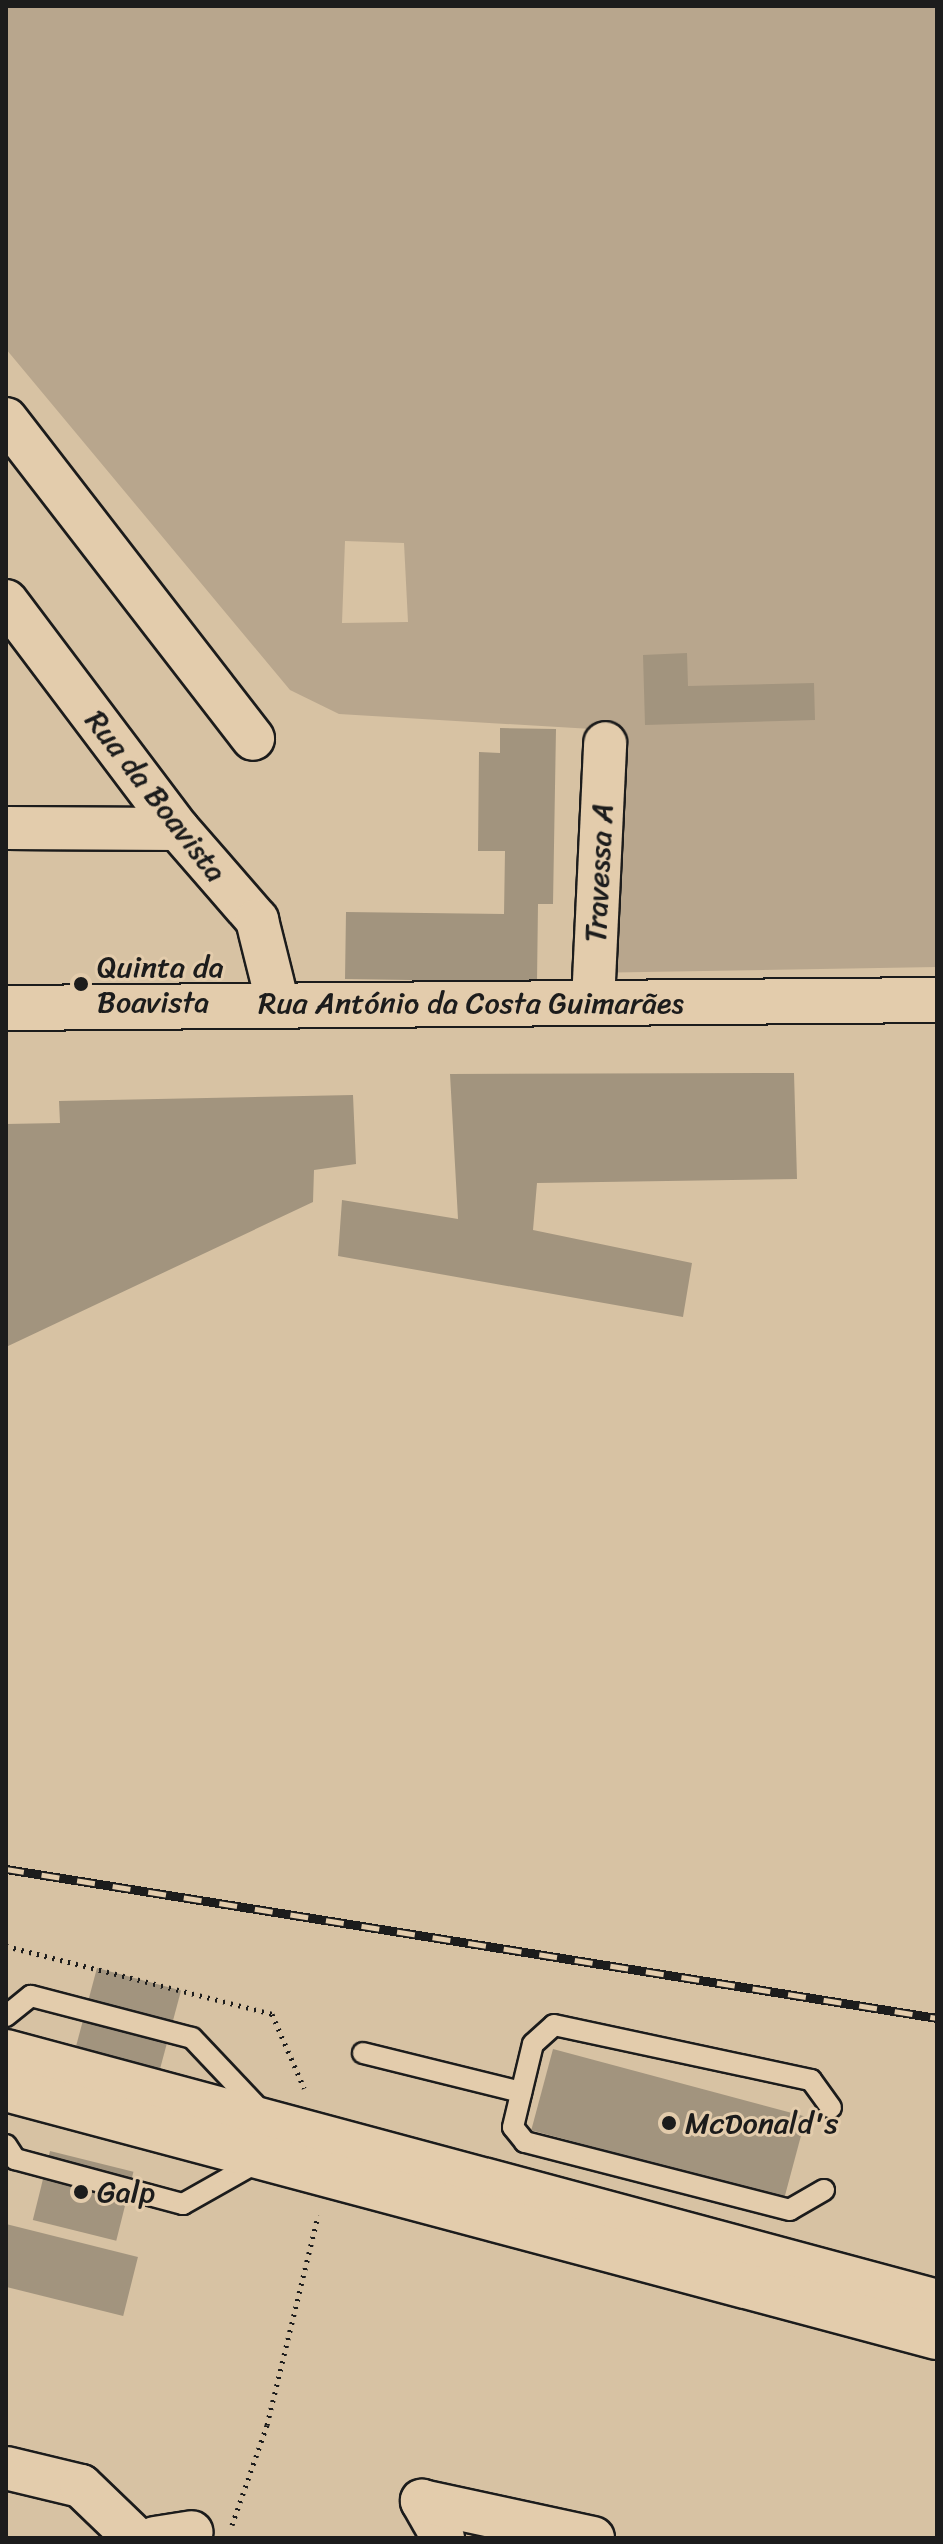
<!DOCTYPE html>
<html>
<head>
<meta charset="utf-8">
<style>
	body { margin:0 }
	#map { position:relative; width:943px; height:2544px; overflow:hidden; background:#d7c2a3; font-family:Sriracha,sans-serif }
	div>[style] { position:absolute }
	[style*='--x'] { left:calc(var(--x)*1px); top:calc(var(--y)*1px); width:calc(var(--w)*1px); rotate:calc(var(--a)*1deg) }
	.green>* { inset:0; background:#b8a68d }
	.building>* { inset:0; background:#a2947e; transform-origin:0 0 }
	.path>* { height:5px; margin-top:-2.5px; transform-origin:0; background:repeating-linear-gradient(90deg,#1c1c1c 0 2px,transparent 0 8px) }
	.roads { filter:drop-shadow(2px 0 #1c1c1c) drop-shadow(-2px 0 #1c1c1c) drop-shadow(0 2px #1c1c1c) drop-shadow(0 -2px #1c1c1c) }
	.service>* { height:20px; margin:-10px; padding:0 10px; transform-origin:10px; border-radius:10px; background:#e3ccac }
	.minor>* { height:42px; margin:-21px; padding:0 21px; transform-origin:21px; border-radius:21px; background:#e3ccac }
	.secondary>* { height:44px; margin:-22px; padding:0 22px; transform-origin:22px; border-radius:22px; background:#e3ccac }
	.primary>* { height:44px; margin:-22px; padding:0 22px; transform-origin:22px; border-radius:22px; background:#e3ccac }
	.rail>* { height:9px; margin-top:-4.5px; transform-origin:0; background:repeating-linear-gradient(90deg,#e3ccac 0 18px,#1c1c1c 0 36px); box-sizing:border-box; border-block:2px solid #1c1c1c }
	.dots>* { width:22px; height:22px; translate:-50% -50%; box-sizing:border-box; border:4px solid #e3ccac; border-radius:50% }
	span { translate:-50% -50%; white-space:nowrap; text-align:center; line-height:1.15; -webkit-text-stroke:6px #e3ccac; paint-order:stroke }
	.street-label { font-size:30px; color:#1c1c1c }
	.poi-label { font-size:30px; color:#1c1c1c }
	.left { translate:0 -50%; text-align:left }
	.frame { position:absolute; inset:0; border:8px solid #1c1c1c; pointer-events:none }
</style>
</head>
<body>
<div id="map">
	<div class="green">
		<i style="clip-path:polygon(evenodd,6px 6px,937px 6px,937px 967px,585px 973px,592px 729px,339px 714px,290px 690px,6px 349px,6px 6px,345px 541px,404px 543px,408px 622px,342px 623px,345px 541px)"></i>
	</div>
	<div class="building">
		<i style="clip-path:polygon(687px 653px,688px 686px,814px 683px,815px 720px,645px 725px,643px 655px)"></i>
		<i style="clip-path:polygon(500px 728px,556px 729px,553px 904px,538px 904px,537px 982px,345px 979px,346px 912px,504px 914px,505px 851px,478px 851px,479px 752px,500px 753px)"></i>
		<i style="clip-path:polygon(794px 1073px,797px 1179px,537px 1183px,533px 1230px,692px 1263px,683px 1317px,338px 1256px,342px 1200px,458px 1219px,450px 1074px)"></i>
		<i style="clip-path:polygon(353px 1095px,356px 1164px,314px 1170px,313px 1202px,6px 1347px,6px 1124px,60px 1123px,59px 1101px)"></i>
		<i style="left:97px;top:1968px;width:87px;height:81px;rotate:15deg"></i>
		<i style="left:553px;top:2049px;width:262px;height:84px;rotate:15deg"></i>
		<i style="left:50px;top:2151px;width:86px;height:71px;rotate:14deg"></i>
		<i style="left:6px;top:2224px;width:136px;height:61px;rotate:14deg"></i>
	</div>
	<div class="path">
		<i style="--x:6;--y:1946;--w:275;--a:14.3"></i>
		<i style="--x:272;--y:2014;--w:81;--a:66.6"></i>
		<i style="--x:232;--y:2525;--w:106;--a:-70.7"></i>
		<i style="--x:267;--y:2425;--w:216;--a:-76.3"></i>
	</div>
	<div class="roads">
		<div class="service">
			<i style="--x:6;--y:2016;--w:32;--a:-39"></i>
			<i style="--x:31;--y:1996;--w:166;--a:14.6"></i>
			<i style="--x:192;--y:2038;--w:100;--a:46.6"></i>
			<i style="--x:363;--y:2053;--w:163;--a:13.9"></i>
			<i style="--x:6;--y:2145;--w:17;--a:57"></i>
			<i style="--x:15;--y:2159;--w:174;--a:15"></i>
			<i style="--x:183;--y:2204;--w:90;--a:-29.4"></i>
			<i style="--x:824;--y:2190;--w:39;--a:150"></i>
			<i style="--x:790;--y:2210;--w:274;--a:-165.6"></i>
			<i style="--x:525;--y:2142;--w:19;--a:-129"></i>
			<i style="--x:513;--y:2127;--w:85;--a:-76.5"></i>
			<i style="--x:533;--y:2044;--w:28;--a:-42"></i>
			<i style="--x:554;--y:2025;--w:263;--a:12.1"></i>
			<i style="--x:811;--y:2080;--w:34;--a:54"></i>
		</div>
		<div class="minor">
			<i style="--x:6;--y:419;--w:404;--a:52.3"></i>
			<i style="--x:6;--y:601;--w:286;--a:53"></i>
			<i style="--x:178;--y:829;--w:121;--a:49"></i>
			<i style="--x:257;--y:920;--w:87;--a:76"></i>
			<i style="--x:6;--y:828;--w:172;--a:0.3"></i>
			<i style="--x:593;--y:1002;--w:259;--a:-87.3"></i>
			<i style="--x:6;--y:2468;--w:77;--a:13.5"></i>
			<i style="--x:81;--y:2486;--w:75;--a:43.9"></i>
			<i style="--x:155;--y:2538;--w:37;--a:-9"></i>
			<i style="--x:443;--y:2538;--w:43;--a:-119.6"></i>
			<i style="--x:422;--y:2501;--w:175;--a:12.2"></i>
		</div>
		<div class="secondary">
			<i style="--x:6;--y:1008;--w:931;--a:-0.49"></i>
		</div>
		<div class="primary">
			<i style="--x:6;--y:2052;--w:964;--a:15.03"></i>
			<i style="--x:6;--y:2089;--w:963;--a:14.92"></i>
		</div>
	</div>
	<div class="rail">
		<i style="--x:6;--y:1869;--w:943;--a:9.09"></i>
	</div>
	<div class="dots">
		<i style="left:81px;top:984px;background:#1c1c1c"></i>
		<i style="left:669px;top:2123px;background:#1c1c1c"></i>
		<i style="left:81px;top:2192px;background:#1c1c1c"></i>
	</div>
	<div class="street-label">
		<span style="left:156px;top:796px;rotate:52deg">Rua da Boavista</span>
		<span style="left:599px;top:873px;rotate:-87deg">Travessa A</span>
		<span style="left:471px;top:1003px">Rua António da Costa Guimarães</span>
	</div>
	<div class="poi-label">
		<span class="left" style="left:97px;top:984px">Quinta da<br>Boavista</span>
		<span class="left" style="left:685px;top:2123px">McDonald's</span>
		<span class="left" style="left:97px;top:2192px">Galp</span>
	</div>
	<div class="frame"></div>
</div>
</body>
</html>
